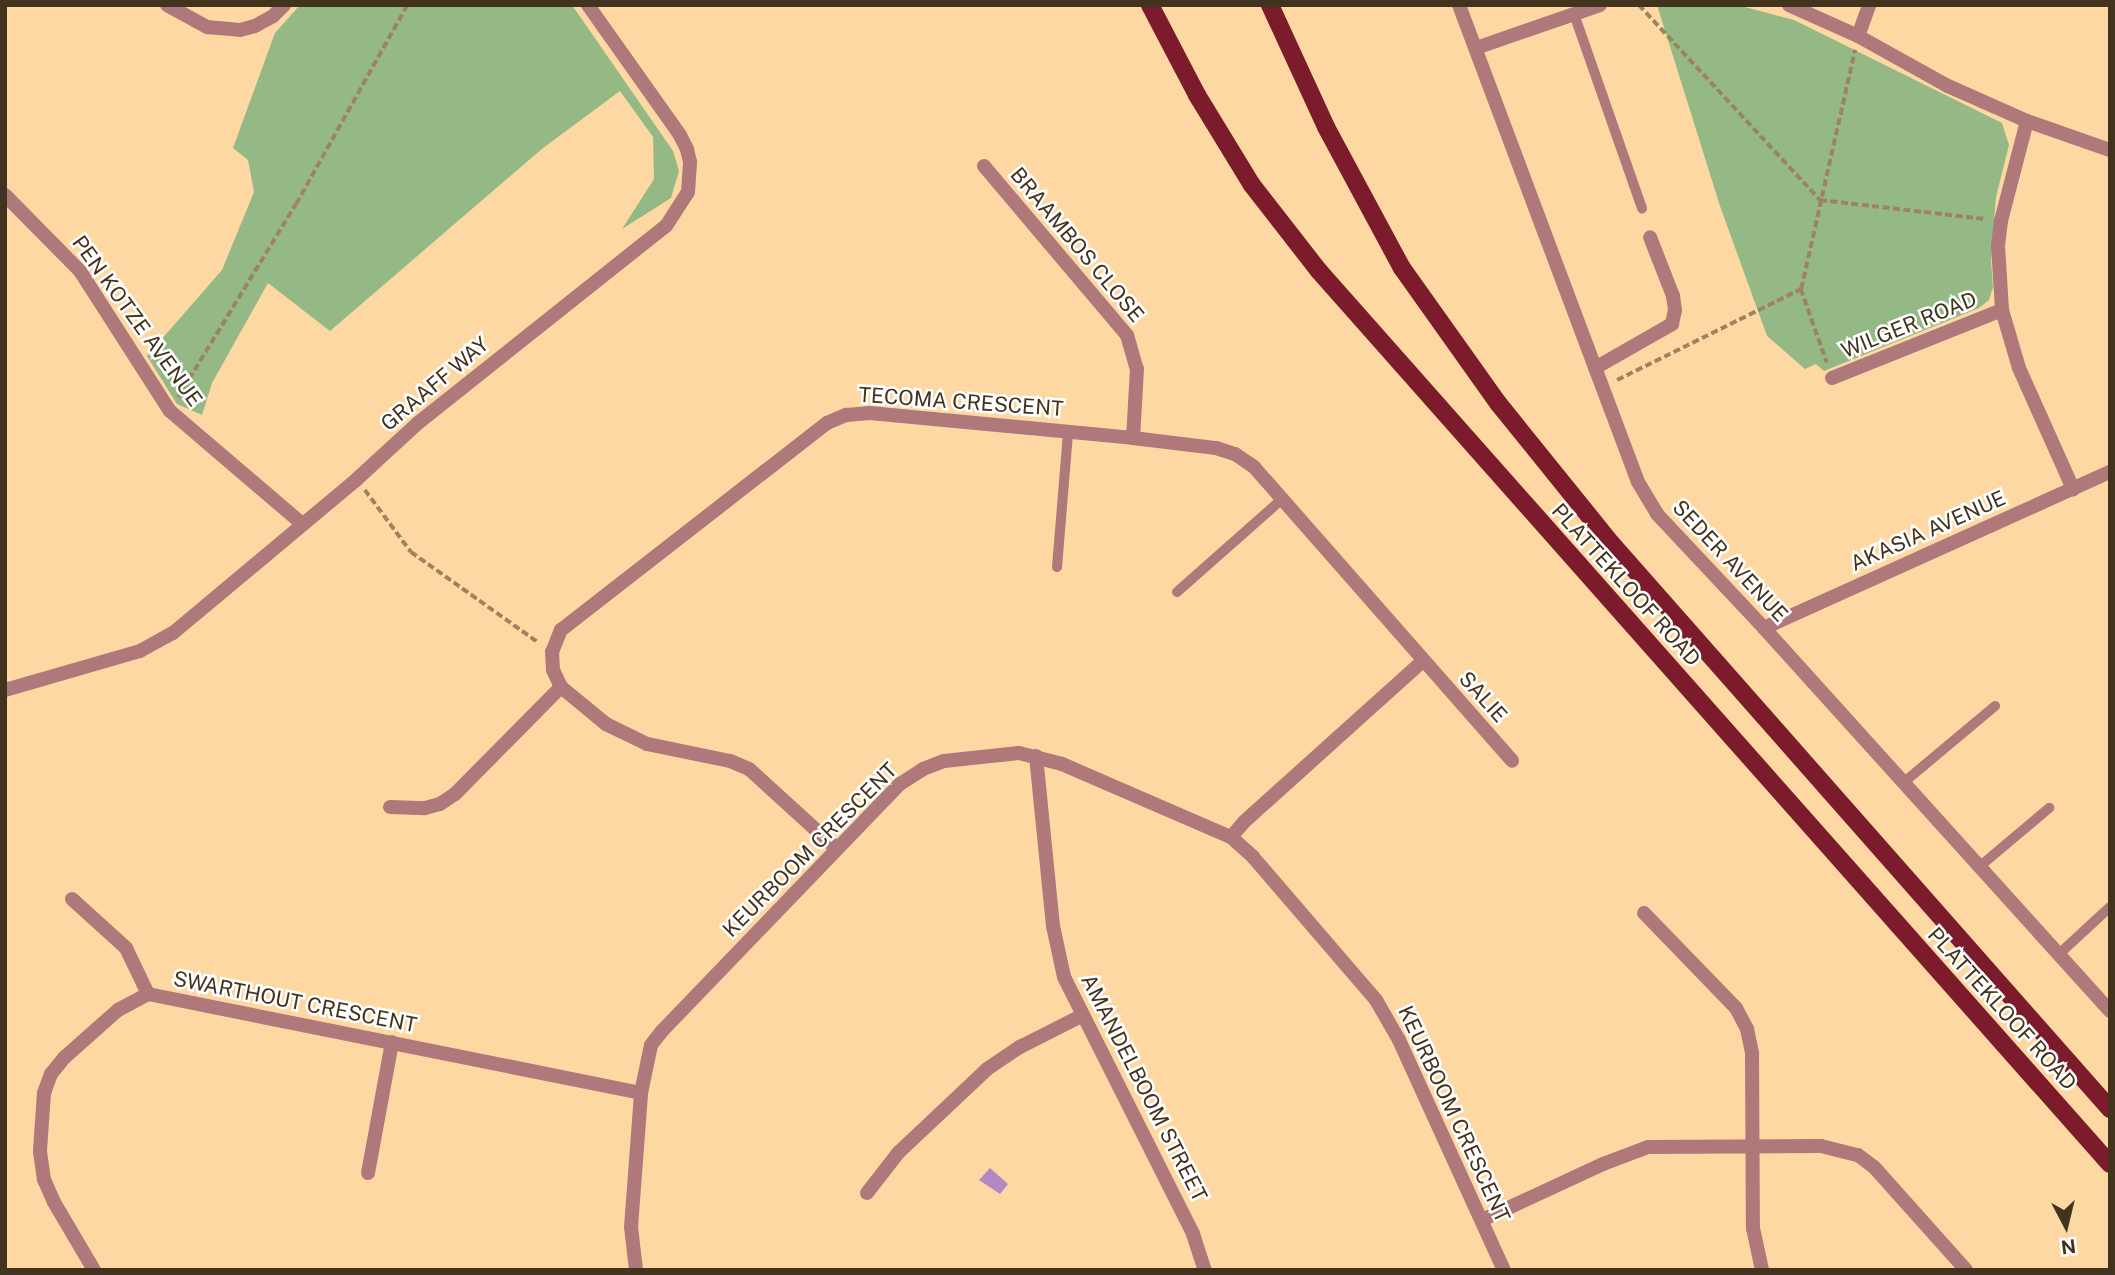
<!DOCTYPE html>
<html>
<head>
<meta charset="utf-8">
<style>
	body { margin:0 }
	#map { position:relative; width:2115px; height:1275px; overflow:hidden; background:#fdd8a2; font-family:"Public Sans",sans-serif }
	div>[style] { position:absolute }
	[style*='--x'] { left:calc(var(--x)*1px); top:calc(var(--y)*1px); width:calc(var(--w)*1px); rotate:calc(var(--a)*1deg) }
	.green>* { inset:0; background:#94b984 }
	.water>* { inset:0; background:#b289c3 }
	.path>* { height:3.5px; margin-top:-1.75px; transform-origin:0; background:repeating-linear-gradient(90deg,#9d835e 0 7px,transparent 0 10.5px) }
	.service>* { height:10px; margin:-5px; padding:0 5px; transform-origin:5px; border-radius:5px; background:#af787b }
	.minor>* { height:14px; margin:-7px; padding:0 7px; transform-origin:7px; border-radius:7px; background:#af787b }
	.tertiary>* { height:14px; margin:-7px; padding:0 7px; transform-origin:7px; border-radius:7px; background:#af787b }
	.primary>* { height:18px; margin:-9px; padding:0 9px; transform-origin:9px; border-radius:9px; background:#7c1b2c }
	span { translate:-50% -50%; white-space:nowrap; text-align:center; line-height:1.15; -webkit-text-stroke:5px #fff; paint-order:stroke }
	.street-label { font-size:21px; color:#42331e }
	.frame { position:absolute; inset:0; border:7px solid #42331e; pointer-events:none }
	.north { position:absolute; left:2031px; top:1191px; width:70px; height:70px; -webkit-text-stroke:5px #fff; paint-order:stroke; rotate:173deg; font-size:19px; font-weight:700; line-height:28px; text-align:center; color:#42331e }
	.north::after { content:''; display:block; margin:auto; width:24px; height:32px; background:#42331e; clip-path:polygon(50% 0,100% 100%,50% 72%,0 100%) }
</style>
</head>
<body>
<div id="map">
	<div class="green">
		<i style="clip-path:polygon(300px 5px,572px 5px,673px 151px,679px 171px,671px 198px,622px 229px,654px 179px,653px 137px,620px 91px,543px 148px,330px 331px,268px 283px,212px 383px,202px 415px,177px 404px,147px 356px,222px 270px,254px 192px,248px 160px,233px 148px,275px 33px)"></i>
		<i style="clip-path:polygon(1657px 5px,1737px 5px,1794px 20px,2002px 123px,2009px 145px,1996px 197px,1991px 260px,1993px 287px,1989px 300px,1979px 308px,1824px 371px,1816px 364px,1805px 369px,1767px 336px,1720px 206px)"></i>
	</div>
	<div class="water">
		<i style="clip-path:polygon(990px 1168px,1008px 1184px,1000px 1194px,979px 1180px)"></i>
	</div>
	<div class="path">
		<i style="--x:1639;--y:5;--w:266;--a:47.1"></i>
		<i style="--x:1820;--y:200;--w:166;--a:6.6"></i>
		<i style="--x:1801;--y:289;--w:78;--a:70.6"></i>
		<i style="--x:1617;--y:380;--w:205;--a:-26.3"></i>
		<i style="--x:1801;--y:289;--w:245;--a:-77.3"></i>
		<i style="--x:178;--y:397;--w:226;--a:-58.6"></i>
		<i style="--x:296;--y:204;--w:228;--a:-60.8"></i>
		<i style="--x:365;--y:490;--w:77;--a:53.4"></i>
		<i style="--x:411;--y:552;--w:157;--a:35.4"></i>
	</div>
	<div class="service">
		<i style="--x:1574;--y:14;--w:206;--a:70.7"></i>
		<i style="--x:1057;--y:567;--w:135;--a:-85.3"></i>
		<i style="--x:1177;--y:592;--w:140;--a:-41.5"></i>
		<i style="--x:1903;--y:783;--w:120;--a:-39.9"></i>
		<i style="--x:1979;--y:867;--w:92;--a:-40.1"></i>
		<i style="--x:2059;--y:954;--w:69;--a:-42.7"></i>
	</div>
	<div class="minor">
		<i style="--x:167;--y:5;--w:46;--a:28.8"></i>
		<i style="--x:207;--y:27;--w:33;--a:5"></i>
		<i style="--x:240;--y:30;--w:16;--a:-15"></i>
		<i style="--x:255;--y:26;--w:21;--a:-29"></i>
		<i style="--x:273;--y:16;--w:16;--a:-45"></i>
		<i style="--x:1459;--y:5;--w:509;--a:69.43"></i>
		<i style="--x:1638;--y:482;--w:37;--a:59"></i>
		<i style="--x:1657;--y:514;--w:156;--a:46.8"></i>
		<i style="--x:1764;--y:628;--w:516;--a:47.91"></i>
		<i style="--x:1789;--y:5;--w:76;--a:24.2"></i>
		<i style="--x:1858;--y:36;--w:103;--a:29.1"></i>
		<i style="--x:1948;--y:86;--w:86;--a:23.9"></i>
		<i style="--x:2027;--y:121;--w:88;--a:19.3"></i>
		<i style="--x:1858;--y:36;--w:33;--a:-70"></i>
		<i style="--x:1476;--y:48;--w:131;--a:-19.1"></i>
		<i style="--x:2027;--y:121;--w:103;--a:104.6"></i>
		<i style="--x:2001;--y:221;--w:25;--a:97"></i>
		<i style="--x:1998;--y:246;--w:64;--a:86.4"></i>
		<i style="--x:2002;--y:310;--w:60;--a:73.7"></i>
		<i style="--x:2019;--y:368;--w:133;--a:65.9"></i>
		<i style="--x:984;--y:166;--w:221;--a:49.8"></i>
		<i style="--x:1127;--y:335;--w:35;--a:74"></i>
		<i style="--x:1137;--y:369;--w:69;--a:93.3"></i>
		<i style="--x:5;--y:195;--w:107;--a:45.4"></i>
		<i style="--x:80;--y:271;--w:166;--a:57.3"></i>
		<i style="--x:170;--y:411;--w:172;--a:40.5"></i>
		<i style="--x:1595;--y:368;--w:89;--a:-29.7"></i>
		<i style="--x:1672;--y:324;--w:14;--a:-78"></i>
		<i style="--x:1675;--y:310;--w:14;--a:-98"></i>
		<i style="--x:1673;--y:296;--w:63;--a:-111.3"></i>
		<i style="--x:1832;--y:378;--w:183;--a:-21.8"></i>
		<i style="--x:1764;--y:628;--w:380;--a:-24.3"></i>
		<i style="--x:5;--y:690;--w:141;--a:-16.1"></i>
		<i style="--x:140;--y:651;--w:38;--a:-29"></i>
		<i style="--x:173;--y:633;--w:240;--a:-39.9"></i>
		<i style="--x:357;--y:479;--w:83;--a:-42.6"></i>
		<i style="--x:418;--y:423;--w:317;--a:-38.5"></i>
		<i style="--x:666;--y:226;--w:40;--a:-57.1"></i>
		<i style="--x:688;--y:192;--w:30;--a:-86"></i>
		<i style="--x:690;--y:162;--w:13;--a:-103"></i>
		<i style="--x:687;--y:149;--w:16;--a:-117"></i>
		<i style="--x:680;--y:135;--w:159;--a:-125.3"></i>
		<i style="--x:1036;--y:756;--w:171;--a:84.3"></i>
		<i style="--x:1053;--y:926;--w:52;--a:77.8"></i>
		<i style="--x:1064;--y:977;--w:288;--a:63.3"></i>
		<i style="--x:1193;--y:1234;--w:38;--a:72"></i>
		<i style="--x:390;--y:807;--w:35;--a:2"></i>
		<i style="--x:425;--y:808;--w:16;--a:-15"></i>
		<i style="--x:440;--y:804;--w:18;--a:-34"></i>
		<i style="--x:455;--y:794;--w:151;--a:-45.3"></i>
		<i style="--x:1231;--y:837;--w:21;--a:-49"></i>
		<i style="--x:1245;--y:821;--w:239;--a:-42"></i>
		<i style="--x:837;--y:849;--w:119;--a:-137.7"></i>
		<i style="--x:749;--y:769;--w:21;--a:-157"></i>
		<i style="--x:730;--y:761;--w:85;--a:-168.4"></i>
		<i style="--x:647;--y:744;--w:46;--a:-154"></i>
		<i style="--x:606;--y:724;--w:58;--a:-140.6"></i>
		<i style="--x:561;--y:687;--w:19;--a:-115"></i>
		<i style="--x:553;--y:670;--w:18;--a:-93"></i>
		<i style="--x:552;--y:652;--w:24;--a:-68"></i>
		<i style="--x:561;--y:630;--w:337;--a:-37.9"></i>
		<i style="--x:827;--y:423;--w:21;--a:-23"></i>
		<i style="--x:846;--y:415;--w:24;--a:-5"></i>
		<i style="--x:870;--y:413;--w:264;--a:5.4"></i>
		<i style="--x:1133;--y:438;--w:84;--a:6.9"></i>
		<i style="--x:1216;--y:448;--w:20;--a:18"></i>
		<i style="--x:1235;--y:454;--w:23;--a:34"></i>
		<i style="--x:1254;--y:467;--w:391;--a:48.7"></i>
		<i style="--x:72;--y:899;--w:73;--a:42.2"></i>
		<i style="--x:126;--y:948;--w:51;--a:64.4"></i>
		<i style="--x:1644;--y:913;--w:132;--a:45.9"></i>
		<i style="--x:1736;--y:1008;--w:24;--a:62"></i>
		<i style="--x:1747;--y:1029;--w:25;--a:78"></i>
		<i style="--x:1752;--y:1053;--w:175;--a:89.7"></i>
		<i style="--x:1753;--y:1228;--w:43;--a:77.9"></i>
		<i style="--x:368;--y:1173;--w:133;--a:-79.6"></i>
		<i style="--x:867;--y:1193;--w:51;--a:-52.2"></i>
		<i style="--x:898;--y:1153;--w:122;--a:-43.3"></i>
		<i style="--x:987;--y:1069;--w:40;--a:-34"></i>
		<i style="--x:1020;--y:1047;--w:68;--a:-26.9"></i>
		<i style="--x:1482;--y:1220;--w:133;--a:-24.8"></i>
		<i style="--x:1603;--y:1164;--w:48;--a:-20.7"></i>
		<i style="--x:1648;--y:1147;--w:173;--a:-0.3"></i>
		<i style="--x:1821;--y:1146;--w:38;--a:14"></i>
		<i style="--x:1858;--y:1155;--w:20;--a:37"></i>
		<i style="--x:1874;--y:1167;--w:138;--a:48.2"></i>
		<i style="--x:94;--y:1270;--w:79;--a:-120.5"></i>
		<i style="--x:54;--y:1202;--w:24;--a:-114"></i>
		<i style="--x:44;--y:1180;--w:29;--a:-98"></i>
		<i style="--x:40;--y:1151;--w:58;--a:-86.1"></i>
		<i style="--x:44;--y:1093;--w:20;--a:-70"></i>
		<i style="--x:51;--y:1074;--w:22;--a:-51"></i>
		<i style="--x:65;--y:1057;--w:71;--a:-41.6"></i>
		<i style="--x:118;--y:1010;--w:34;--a:-28"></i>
		<i style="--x:148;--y:994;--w:503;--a:11.35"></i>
	</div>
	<div class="tertiary">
		<i style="--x:636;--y:1270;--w:43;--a:-96.6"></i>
		<i style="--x:631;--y:1227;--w:134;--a:-85.7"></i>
		<i style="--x:641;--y:1093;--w:49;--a:-78.2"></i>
		<i style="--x:651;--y:1045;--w:18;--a:-52"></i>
		<i style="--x:662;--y:1031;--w:343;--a:-46.1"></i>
		<i style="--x:900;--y:784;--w:27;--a:-33"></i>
		<i style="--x:923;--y:769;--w:22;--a:-21"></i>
		<i style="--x:944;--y:761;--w:75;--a:-6.1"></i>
		<i style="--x:1019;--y:753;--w:44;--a:14.3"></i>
		<i style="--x:1062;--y:764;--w:184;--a:23.4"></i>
		<i style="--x:1231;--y:837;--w:30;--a:42"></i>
		<i style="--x:1253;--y:857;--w:189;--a:49.3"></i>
		<i style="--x:1376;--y:1000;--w:46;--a:60.1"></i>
		<i style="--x:1399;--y:1040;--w:253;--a:65.5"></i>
	</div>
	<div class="primary">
		<i style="--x:1150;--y:5;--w:102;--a:62.4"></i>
		<i style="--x:1197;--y:95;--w:105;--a:58.6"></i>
		<i style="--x:1252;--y:185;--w:109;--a:52.1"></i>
		<i style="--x:1319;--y:271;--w:1193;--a:48.47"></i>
		<i style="--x:1270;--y:5;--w:134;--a:65.3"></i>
		<i style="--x:1326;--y:127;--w:160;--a:61.7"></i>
		<i style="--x:1402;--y:268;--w:166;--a:54.6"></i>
		<i style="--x:1498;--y:403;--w:180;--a:51.1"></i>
		<i style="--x:1611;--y:543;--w:755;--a:48.6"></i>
	</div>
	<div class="street-label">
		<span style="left:1077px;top:245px;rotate:50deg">BRAAMBOS CLOSE</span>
		<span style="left:137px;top:321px;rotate:54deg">PEN KOTZE AVENUE</span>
		<span style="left:1909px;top:325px;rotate:-22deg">WILGER ROAD</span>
		<span style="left:435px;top:384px;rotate:-40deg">GRAAFF WAY</span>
		<span style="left:961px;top:402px;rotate:4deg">TECOMA CRESCENT</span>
		<span style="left:1928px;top:531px;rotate:-24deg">AKASIA AVENUE</span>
		<span style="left:1730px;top:561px;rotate:47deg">SEDER AVENUE</span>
		<span style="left:1626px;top:585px;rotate:48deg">PLATTEKLOOF ROAD</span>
		<span style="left:1483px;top:697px;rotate:48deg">SALIE</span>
		<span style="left:810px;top:850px;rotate:-45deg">KEURBOOM CRESCENT</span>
		<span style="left:295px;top:1002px;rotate:11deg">SWARTHOUT CRESCENT</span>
		<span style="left:2002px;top:1009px;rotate:48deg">PLATTEKLOOF ROAD</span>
		<span style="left:1144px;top:1088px;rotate:63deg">AMANDELBOOM STREET</span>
		<span style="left:1454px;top:1114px;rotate:65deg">KEURBOOM CRESCENT</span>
	</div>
	<div class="frame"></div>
	<div class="north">N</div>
</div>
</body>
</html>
